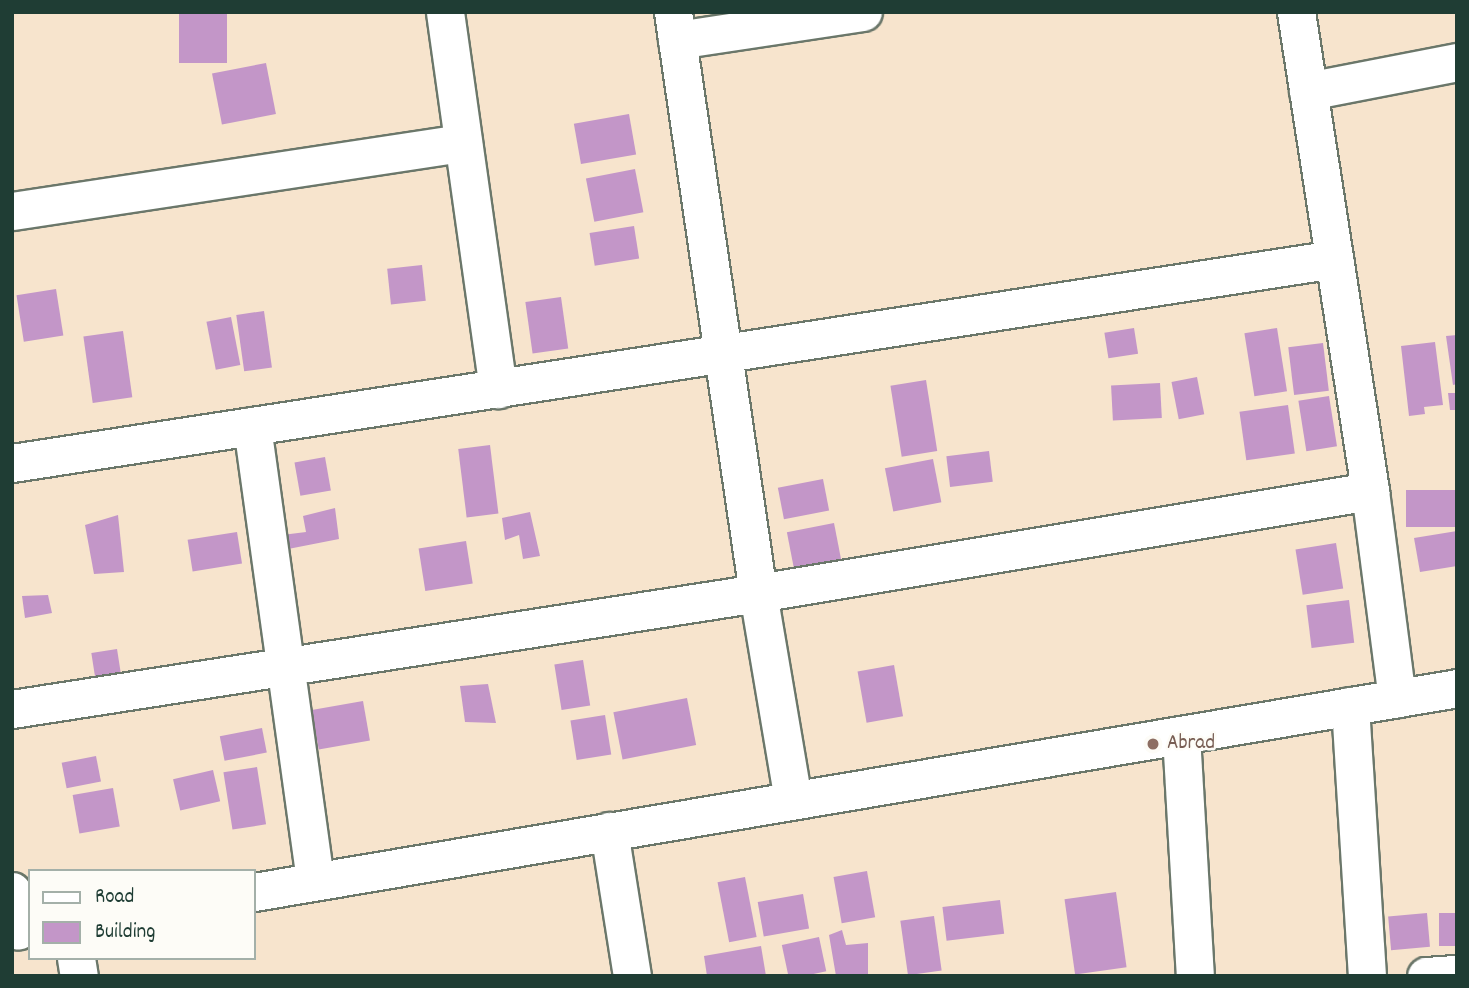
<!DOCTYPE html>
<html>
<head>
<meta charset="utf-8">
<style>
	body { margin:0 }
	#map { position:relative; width:1469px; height:988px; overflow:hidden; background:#f7e4cd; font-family:Dekko,sans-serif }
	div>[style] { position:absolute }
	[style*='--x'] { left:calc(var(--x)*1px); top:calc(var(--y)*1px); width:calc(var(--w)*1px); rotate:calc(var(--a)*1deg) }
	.building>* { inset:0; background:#c396c8; transform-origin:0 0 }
	.roads { filter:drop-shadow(2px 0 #6b776a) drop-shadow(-2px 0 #6b776a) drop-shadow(0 2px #6b776a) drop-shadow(0 -2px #6b776a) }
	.minor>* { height:37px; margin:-18.5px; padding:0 18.5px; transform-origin:18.5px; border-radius:18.5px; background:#fff }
	.dots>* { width:19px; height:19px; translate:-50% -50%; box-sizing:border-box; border:4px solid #fdfcf7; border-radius:50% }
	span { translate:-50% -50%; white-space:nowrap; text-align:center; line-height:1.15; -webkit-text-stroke:5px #fdfcf7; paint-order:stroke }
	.education-label { font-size:21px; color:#785e54 }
	.left { translate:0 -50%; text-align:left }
	.frame { position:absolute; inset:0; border:14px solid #1f3d34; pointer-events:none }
	.legend { position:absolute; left:28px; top:869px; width:228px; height:91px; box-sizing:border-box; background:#fdfcf7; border:2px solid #a4b0a9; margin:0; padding:9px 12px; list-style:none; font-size:21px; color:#1f3d34 }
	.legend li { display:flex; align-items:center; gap:14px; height:35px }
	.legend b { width:35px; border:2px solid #a4b0a9 }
</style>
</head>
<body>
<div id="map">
	<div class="building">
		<i style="left:179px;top:12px;width:48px;height:51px"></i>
		<i style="left:266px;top:63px;width:52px;height:55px;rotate:79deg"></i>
		<i style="left:629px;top:114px;width:41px;height:56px;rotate:80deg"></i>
		<i style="left:635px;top:169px;width:44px;height:50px;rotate:79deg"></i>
		<i style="left:634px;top:226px;width:33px;height:45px;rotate:81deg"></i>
		<i style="left:422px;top:265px;width:36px;height:35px;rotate:84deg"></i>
		<i style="left:56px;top:289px;width:47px;height:40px;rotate:81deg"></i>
		<i style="left:561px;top:297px;width:52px;height:36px;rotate:82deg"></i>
		<i style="left:264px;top:311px;width:57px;height:28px;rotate:82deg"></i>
		<i style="left:231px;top:317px;width:49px;height:25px;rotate:79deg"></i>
		<i style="left:1134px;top:328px;width:26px;height:30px;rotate:81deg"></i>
		<i style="left:1277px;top:328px;width:64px;height:33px;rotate:81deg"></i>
		<i style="left:123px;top:331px;width:67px;height:40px;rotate:82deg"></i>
		<i style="clip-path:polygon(1457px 335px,1457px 384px,1453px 385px,1446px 336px)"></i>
		<i style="clip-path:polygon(1435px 342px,1443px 405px,1424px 407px,1425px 414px,1409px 416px,1401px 346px)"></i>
		<i style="left:1323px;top:343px;width:48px;height:35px;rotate:83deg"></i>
		<i style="left:1197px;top:377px;width:38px;height:26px;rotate:79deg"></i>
		<i style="left:926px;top:380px;width:72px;height:36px;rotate:81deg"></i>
		<i style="left:1160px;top:383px;width:35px;height:49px;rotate:87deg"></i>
		<i style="clip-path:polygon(1448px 393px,1457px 393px,1457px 410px,1450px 410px)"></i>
		<i style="left:1329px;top:396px;width:51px;height:31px;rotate:81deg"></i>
		<i style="left:1288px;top:405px;width:49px;height:49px;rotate:82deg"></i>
		<i style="left:490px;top:445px;width:69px;height:32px;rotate:83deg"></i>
		<i style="left:989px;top:451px;width:31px;height:43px;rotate:83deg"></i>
		<i style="left:325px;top:457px;width:34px;height:31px;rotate:80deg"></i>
		<i style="left:933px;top:459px;width:44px;height:49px;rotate:79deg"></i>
		<i style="left:823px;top:479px;width:32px;height:46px;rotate:79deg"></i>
		<i style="left:1457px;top:490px;width:37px;height:51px;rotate:90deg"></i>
		<i style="clip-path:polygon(335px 508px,339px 539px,283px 550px,282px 535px,306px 532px,303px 516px)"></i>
		<i style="clip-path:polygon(530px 512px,540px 556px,523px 559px,519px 535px,505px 540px,502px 518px)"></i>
		<i style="clip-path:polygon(118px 515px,124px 572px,94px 574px,85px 525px)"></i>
		<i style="left:834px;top:523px;width:38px;height:48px;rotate:79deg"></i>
		<i style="clip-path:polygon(1457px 531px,1457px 566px,1420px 572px,1414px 538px)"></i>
		<i style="left:237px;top:532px;width:32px;height:50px;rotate:81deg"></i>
		<i style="left:466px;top:541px;width:43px;height:48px;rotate:81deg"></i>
		<i style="left:1336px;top:543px;width:46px;height:41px;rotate:81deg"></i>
		<i style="clip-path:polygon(48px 595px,52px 613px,25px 618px,22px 596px)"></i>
		<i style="left:1349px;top:600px;width:43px;height:43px;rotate:83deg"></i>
		<i style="left:117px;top:649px;width:30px;height:26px;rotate:81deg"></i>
		<i style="left:583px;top:660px;width:46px;height:29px;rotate:81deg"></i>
		<i style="left:894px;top:665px;width:52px;height:37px;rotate:80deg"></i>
		<i style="clip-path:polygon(488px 684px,496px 723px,465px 722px,460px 686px)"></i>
		<i style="left:687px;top:698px;width:48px;height:75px;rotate:79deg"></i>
		<i style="left:363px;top:701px;width:40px;height:52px;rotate:80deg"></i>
		<i style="left:605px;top:715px;width:40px;height:35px;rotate:81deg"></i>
		<i style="left:262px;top:728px;width:25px;height:43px;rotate:79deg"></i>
		<i style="left:96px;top:756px;width:26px;height:35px;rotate:79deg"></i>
		<i style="left:257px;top:767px;width:58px;height:34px;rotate:81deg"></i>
		<i style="left:213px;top:770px;width:32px;height:41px;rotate:77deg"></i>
		<i style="left:113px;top:788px;width:39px;height:41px;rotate:80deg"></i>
		<i style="left:867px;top:871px;width:47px;height:34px;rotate:80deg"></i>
		<i style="left:745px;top:877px;width:61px;height:28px;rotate:79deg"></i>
		<i style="left:1116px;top:892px;width:76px;height:52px;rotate:82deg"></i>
		<i style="left:803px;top:894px;width:35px;height:46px;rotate:80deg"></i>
		<i style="left:1000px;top:900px;width:34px;height:58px;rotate:83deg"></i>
		<i style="left:1427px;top:913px;width:34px;height:39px;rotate:85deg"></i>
		<i style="left:1457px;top:913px;width:33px;height:18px;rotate:90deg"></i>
		<i style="left:934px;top:916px;width:55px;height:34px;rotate:82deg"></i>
		<i style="clip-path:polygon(842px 930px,846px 945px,868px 943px,868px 976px,836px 976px,829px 935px)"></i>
		<i style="left:819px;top:937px;width:35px;height:38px;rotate:78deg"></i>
		<i style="clip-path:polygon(761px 946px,766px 976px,707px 976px,704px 956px)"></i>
	</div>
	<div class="roads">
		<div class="minor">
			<i style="--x:445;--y:12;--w:381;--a:82"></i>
			<i style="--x:673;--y:12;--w:587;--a:81.68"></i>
			<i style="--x:758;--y:593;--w:210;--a:80.4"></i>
			<i style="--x:1296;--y:12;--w:485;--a:81.2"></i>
			<i style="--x:1370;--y:491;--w:209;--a:82.6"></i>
			<i style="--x:677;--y:40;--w:188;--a:-8.6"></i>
			<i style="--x:1308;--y:91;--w:152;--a:-11"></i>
			<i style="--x:12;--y:211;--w:456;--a:-8.6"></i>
			<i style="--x:252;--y:426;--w:459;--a:82.1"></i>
			<i style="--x:12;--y:463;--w:1338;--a:-8.77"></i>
			<i style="--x:1350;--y:706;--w:271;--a:86.4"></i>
			<i style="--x:12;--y:709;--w:755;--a:-8.84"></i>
			<i style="--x:758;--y:593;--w:620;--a:-9.46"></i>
			<i style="--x:1181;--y:735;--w:241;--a:86.7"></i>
			<i style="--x:609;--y:831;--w:147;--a:81"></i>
			<i style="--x:12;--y:891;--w:40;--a:81.5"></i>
			<i style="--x:254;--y:892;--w:1220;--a:-9.62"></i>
			<i style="--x:76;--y:958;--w:18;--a:81"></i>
			<i style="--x:1426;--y:976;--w:31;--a:-4"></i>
		</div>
	</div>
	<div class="dots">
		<i style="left:1153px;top:744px;background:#8d6e63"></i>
	</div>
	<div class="education-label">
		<span class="left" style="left:1167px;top:744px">Abrad</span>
	</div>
	<div class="frame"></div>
	<ul class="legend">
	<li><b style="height:9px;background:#fff"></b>Road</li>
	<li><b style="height:19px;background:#c396c8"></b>Building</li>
	</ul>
</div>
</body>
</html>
